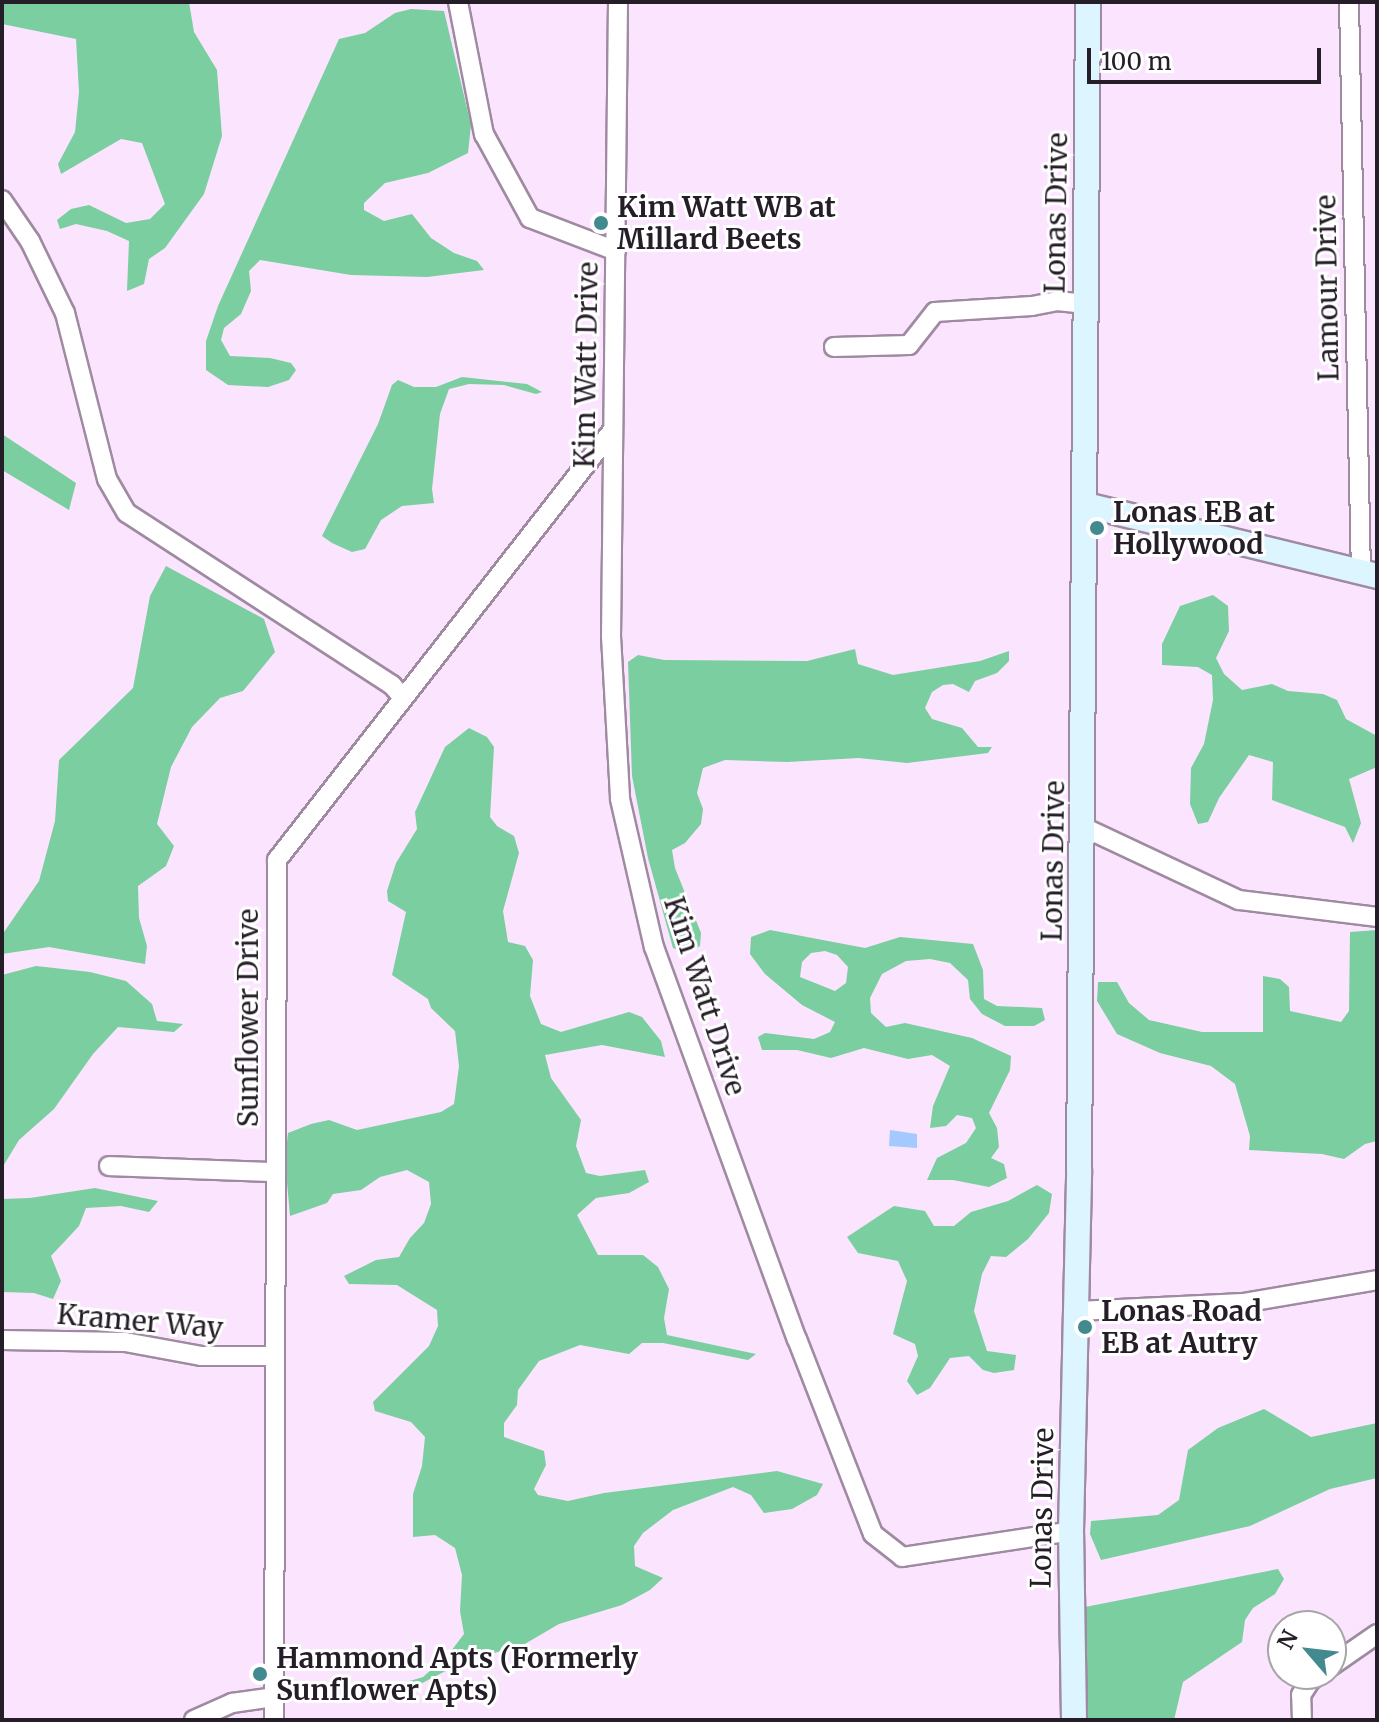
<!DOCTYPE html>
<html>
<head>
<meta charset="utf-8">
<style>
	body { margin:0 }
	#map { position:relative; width:1379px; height:1722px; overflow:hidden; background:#fbe4fe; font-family:Merriweather,serif }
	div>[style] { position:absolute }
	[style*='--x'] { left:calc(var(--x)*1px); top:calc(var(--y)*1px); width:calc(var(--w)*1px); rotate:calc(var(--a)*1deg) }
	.forest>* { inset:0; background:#7ace9f }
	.water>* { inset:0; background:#a3c9fe }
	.roads { filter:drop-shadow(2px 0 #9f8aa2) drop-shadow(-2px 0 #9f8aa2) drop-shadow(0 2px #9f8aa2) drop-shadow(0 -2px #9f8aa2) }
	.street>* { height:18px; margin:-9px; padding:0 9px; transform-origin:9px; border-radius:9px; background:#fff }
	.secondary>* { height:24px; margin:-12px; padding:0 12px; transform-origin:12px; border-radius:12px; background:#dcf5fe }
	.dots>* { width:22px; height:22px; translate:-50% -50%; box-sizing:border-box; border:4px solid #fff; border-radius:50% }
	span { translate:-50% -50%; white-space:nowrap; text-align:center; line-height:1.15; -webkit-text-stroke:6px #fff; paint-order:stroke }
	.poi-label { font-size:28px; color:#251d27; font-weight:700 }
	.left { translate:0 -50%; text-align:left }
	.street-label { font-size:28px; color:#251d27 }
	.frame { position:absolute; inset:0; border:4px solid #251d27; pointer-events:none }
	.north { position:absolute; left:1267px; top:1610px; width:80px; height:80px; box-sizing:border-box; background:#fff; border:2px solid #a8a5a9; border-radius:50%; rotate:298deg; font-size:22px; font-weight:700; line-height:32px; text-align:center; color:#251d27 }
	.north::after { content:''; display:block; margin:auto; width:28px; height:36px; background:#428990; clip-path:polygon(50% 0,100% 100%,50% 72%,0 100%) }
	.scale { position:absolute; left:1087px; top:48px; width:234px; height:36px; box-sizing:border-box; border:4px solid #251d27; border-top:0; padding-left:10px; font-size:24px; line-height:28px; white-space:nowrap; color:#251d27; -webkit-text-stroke:6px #fff; paint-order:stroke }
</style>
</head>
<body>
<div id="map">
	<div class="forest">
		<i style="clip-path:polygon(2px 2px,189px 2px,194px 32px,217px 70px,222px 136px,204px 194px,165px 248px,149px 259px,144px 284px,127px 291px,129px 241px,107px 231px,76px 224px,60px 229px,57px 220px,71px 209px,89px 205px,126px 223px,150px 219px,165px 204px,142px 143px,121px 139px,61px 174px,58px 164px,75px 132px,79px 92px,76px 39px,2px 24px)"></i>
		<i style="clip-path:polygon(411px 9px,444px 11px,471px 125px,468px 153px,428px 173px,385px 183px,364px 203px,364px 210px,384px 221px,412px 214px,431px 238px,454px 253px,477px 261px,484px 270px,427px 277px,351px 275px,260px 260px,249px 271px,251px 291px,241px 314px,224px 328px,221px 340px,230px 356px,270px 358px,291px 363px,296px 370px,289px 380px,268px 387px,228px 385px,206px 370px,206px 341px,218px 306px,339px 39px,365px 33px,395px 13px)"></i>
		<i style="clip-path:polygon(462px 377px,527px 384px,542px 392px,536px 394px,504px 385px,469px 384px,449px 389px,440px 414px,432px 489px,434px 503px,402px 506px,381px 520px,365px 549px,352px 552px,332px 543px,322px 536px,378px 424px,392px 385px,398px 380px,414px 387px,436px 387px)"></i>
		<i style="clip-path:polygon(2px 434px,76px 483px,69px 510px,2px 470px)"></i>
		<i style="clip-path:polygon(166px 566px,264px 619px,275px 652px,243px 691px,220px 698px,192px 727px,171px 767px,157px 824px,174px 846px,166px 866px,138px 886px,139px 918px,147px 946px,145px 964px,49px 947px,2px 954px,2px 935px,39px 881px,55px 821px,59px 760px,133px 688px,150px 596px)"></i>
		<i style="clip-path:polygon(1213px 595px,1228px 606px,1229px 631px,1216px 658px,1224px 674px,1242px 690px,1272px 684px,1288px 691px,1323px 694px,1337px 700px,1346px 719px,1377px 736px,1377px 767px,1349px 779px,1361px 823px,1353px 843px,1345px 827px,1272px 800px,1273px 762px,1249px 755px,1219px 798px,1208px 822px,1198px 824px,1190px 804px,1191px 768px,1204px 744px,1213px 700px,1212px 675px,1198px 667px,1162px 665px,1162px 644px,1180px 606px)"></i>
		<i style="clip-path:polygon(855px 649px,858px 664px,893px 675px,980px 661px,1009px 651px,1009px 661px,997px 673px,975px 681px,969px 692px,953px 684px,943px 685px,932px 692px,925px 708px,932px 719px,962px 728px,978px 747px,992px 747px,988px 753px,907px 763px,859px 758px,787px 762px,725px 760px,703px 768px,697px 793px,703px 809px,701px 824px,685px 843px,672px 850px,675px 868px,701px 933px,700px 946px,686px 953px,673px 948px,648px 858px,632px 776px,628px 662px,638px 655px,664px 660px,807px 661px)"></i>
		<i style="clip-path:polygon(469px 728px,487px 737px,494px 747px,490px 817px,497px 826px,514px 836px,519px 853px,503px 911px,508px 942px,525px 946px,533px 960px,530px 996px,541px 1024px,561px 1032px,629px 1012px,642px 1017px,661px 1041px,665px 1057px,602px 1045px,545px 1055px,551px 1078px,581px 1120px,576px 1146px,586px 1173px,600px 1176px,645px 1170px,649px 1182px,629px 1193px,596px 1198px,577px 1215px,598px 1255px,643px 1255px,658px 1267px,669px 1289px,664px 1318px,667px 1335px,756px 1354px,748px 1360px,663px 1343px,642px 1343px,629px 1354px,580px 1345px,539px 1361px,518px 1390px,517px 1405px,504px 1423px,504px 1437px,544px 1451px,546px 1465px,534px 1489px,538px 1495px,568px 1501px,604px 1493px,777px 1471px,823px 1484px,817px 1495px,792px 1509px,764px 1513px,751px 1495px,733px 1487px,673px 1510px,643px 1533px,634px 1546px,635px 1566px,663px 1578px,650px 1590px,622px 1605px,559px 1624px,523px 1645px,465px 1661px,399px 1695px,393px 1686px,423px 1677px,448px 1655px,464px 1634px,460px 1611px,462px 1575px,455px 1548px,435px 1535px,413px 1537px,413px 1494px,422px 1466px,425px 1437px,411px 1422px,375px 1411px,373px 1402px,429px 1346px,438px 1326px,437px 1310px,397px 1285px,349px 1284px,344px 1276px,376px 1260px,399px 1257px,410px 1238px,424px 1223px,431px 1204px,429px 1182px,407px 1170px,380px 1177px,361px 1190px,333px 1194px,327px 1203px,290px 1216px,285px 1160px,288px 1133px,311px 1124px,329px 1120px,357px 1130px,441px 1112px,454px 1104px,459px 1066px,455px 1031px,431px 1008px,428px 999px,392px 975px,406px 912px,388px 901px,387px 891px,396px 863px,417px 829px,415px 812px,445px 747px)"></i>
		<i style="clip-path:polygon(evenodd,770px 930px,865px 948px,900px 937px,973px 944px,983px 970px,984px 999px,997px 1006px,1042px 1008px,1045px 1020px,1034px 1026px,1005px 1026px,982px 1014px,970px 999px,968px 980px,950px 963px,930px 959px,906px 961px,882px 974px,870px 998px,871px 1013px,886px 1027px,905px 1023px,972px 1038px,1011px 1056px,1010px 1070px,989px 1113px,997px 1128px,999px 1147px,991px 1158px,1004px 1164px,1007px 1178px,989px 1187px,953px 1180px,927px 1180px,937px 1158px,966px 1143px,976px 1128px,972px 1118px,957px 1115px,946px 1126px,930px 1128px,933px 1106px,950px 1066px,932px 1055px,908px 1059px,864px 1048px,831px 1058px,797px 1050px,762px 1050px,758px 1037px,765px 1033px,814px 1039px,830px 1032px,835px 1022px,802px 1005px,765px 974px,750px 954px,751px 937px,770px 930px,825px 951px,837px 955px,848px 967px,846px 983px,835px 991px,800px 977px,802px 962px,811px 953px,825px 951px)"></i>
		<i style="clip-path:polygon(1377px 930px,1377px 1141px,1365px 1144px,1344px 1159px,1322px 1154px,1249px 1150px,1250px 1136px,1235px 1084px,1211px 1066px,1160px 1053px,1117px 1034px,1097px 1001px,1098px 982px,1117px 982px,1129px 1003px,1149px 1020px,1202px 1032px,1263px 1032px,1263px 976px,1280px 979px,1289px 987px,1290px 1011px,1341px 1022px,1349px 1011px,1350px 932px)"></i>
		<i style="clip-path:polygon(36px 966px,90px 972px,126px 981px,152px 1004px,157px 1021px,183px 1024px,174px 1032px,118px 1027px,93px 1054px,54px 1109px,19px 1140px,2px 1168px,2px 975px)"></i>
		<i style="clip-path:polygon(1037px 1185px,1052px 1194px,1049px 1213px,1028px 1239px,1006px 1257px,991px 1256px,982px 1274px,974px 1311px,987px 1351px,1016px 1355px,1014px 1370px,994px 1373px,983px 1370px,969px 1356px,950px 1358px,930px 1388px,917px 1395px,907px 1381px,918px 1356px,915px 1344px,893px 1334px,907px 1281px,898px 1261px,858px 1253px,847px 1237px,894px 1206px,925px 1211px,934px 1226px,954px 1226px,971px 1212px,1008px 1201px)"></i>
		<i style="clip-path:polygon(95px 1188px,158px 1201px,149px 1212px,121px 1206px,86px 1208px,79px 1226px,51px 1256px,61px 1281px,53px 1299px,34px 1293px,2px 1292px,2px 1199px,30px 1198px)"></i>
		<i style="clip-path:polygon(1264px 1409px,1311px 1437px,1377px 1423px,1377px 1478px,1330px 1489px,1250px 1526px,1101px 1560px,1090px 1534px,1091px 1521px,1158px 1515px,1179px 1500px,1188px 1450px,1218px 1428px)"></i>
		<i style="clip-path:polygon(1278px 1569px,1284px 1579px,1275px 1594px,1253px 1608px,1245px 1620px,1242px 1642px,1183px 1682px,1174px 1720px,1087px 1720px,1085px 1607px)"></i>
	</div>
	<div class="water">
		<i style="clip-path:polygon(890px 1130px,917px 1134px,917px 1148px,889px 1146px)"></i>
	</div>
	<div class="roads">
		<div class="street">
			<i style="--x:458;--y:2;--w:135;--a:78.9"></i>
			<i style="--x:484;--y:134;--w:96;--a:61.3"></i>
			<i style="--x:530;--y:218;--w:92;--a:21"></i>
			<i style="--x:618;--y:2;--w:634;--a:90.63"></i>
			<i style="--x:611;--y:636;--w:163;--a:86.8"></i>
			<i style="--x:620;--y:799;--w:152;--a:77.1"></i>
			<i style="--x:654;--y:947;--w:417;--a:70"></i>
			<i style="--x:797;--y:1339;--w:209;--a:68.7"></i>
			<i style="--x:873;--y:1534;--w:37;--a:38"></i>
			<i style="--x:902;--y:1557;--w:171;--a:-8.7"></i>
			<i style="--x:1349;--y:2;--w:571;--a:88.8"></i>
			<i style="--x:2;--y:200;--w:50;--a:55.7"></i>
			<i style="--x:30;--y:241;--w:80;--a:64.1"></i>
			<i style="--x:65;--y:313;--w:171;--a:75.8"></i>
			<i style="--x:107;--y:479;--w:39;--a:60"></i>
			<i style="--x:127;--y:513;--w:316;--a:33"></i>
			<i style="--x:392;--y:685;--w:17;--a:50"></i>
			<i style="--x:834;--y:347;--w:75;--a:-1.5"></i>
			<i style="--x:909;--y:345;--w:42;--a:-51.8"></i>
			<i style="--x:935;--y:312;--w:97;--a:-3.5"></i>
			<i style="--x:1032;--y:306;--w:25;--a:-11"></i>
			<i style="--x:1057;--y:301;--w:29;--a:6"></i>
			<i style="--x:1083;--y:827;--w:172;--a:25.1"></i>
			<i style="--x:1239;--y:900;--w:139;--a:7"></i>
			<i style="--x:109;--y:1166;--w:166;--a:2.1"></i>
			<i style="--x:1077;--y:1311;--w:166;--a:-2.8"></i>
			<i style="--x:1243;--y:1303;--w:136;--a:-9.7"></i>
			<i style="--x:2;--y:1340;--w:123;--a:0.9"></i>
			<i style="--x:125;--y:1342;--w:77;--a:10.4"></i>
			<i style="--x:201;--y:1356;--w:72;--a:0"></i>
			<i style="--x:1331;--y:1666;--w:56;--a:-34.8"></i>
			<i style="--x:194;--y:1720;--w:42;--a:-24.1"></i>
			<i style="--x:232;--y:1703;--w:42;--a:-8.1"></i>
			<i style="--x:274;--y:1720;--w:860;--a:-89.8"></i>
			<i style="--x:277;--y:860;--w:544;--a:-52.01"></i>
			<i style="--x:1302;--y:1720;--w:25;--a:-92"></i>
			<i style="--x:1301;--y:1695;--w:17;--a:-57"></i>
			<i style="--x:1310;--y:1681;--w:11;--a:-38"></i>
		</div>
		<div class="secondary">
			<i style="--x:1086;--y:505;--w:300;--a:13.7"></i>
			<i style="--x:1074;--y:1720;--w:189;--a:-90.9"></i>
			<i style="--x:1071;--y:1531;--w:361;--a:-88.7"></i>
			<i style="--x:1079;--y:1170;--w:1168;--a:-89.56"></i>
		</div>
	</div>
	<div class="dots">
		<i style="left:601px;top:223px;background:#428990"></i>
		<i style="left:1097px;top:528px;background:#428990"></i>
		<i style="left:1085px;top:1327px;background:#428990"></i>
		<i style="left:260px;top:1674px;background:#428990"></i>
	</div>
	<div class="poi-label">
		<span class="left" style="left:617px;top:223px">Kim Watt WB at<br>Millard Beets</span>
		<span class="left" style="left:1113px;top:528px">Lonas EB at<br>Hollywood</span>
		<span class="left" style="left:1101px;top:1327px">Lonas Road<br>EB at Autry</span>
		<span class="left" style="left:276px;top:1674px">Hammond Apts (Formerly<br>Sunflower Apts)</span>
	</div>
	<div class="street-label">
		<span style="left:1056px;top:213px;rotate:-89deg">Lonas Drive</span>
		<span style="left:1327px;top:288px;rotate:-91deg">Lamour Drive</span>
		<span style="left:586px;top:365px;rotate:-89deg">Kim Watt Drive</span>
		<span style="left:1053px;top:861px;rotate:-89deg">Lonas Drive</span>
		<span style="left:705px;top:996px;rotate:72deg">Kim Watt Drive</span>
		<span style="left:248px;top:1018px;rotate:-90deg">Sunflower Drive</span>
		<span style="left:140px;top:1321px;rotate:5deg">Kramer Way</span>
		<span style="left:1042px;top:1508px;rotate:-89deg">Lonas Drive</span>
	</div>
	<div class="frame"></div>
	<div class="north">N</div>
	<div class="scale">100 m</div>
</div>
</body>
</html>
